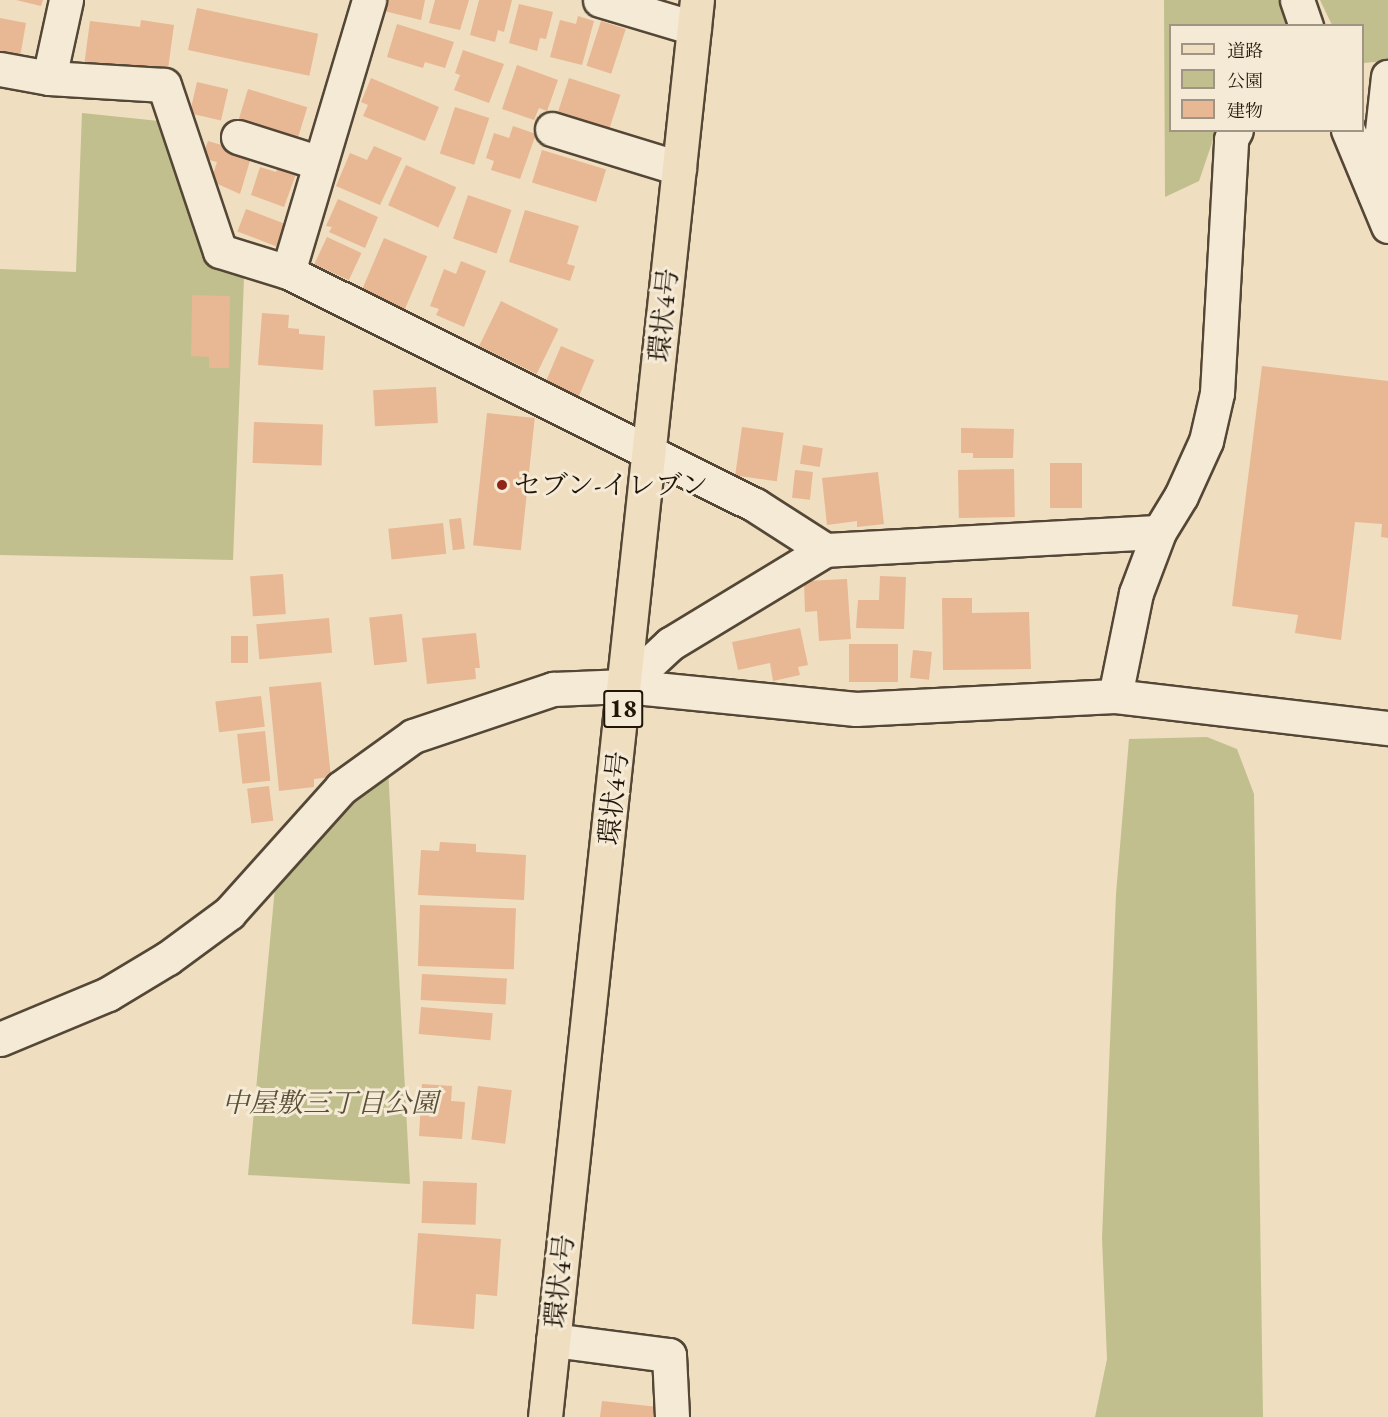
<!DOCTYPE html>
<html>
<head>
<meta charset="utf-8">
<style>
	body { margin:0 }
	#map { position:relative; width:1388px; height:1417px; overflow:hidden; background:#efdec0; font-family:"EB Garamond","Noto Serif JP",serif }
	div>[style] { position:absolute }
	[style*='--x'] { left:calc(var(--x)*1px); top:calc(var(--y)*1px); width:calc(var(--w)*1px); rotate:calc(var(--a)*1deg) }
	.green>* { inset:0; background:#c0bf8d }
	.building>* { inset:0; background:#e8b793; transform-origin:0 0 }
	.roads { filter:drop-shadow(2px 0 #544736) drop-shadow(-2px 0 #544736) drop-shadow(0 2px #544736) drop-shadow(0 -2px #544736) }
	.minor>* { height:33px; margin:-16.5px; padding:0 16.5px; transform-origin:16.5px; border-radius:16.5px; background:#f5ead6 }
	.major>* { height:33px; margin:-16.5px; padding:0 16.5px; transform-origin:16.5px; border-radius:16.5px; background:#efdec0 }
	.dots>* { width:16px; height:16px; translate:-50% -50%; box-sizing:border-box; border:3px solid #f5ead6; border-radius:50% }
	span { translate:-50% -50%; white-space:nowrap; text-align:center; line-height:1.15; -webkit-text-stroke:6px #f5ead6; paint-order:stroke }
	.shield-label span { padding:2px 4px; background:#f5ead6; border:2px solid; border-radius:4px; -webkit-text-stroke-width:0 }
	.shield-label { font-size:26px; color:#211508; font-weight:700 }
	.street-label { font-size:27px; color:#211508 }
	.poi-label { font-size:27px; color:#211508 }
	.left { translate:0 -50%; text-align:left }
	.park-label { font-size:27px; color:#595037; font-style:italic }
	.legend { position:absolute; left:1169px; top:24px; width:195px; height:108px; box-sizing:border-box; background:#f5ead6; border:2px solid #a09584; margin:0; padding:8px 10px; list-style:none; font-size:18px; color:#211508 }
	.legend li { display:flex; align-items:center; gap:12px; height:30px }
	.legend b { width:30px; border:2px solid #a09584 }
</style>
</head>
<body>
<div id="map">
	<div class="green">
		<i style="clip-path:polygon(1164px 0,1282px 0,1287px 25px,1170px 26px,1170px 130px,1216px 131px,1199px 181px,1165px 197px)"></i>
		<i style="clip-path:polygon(1320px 0,1388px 0,1388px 61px,1363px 63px,1362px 26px,1332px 25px)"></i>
		<i style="clip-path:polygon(82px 113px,159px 121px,195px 220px,244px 278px,233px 560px,0 555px,0 269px,76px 272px)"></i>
		<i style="clip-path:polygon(1207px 737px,1237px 749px,1254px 794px,1263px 1417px,1095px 1417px,1107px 1359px,1102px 1238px,1116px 894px,1129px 739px)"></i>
		<i style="clip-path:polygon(388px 767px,410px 1184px,248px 1175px,276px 877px,336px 806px)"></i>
	</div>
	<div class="building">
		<i style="clip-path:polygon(16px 0,43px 0,41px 6px)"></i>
		<i style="clip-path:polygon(386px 0,425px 0,421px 20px,384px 11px)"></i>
		<i style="clip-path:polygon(435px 0,469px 0,460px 30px,429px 23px)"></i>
		<i style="clip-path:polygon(479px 0,512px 0,504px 32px,498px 30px,495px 42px,470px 35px)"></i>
		<i style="clip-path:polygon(519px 4px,553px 12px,546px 39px,540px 38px,537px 51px,509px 43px)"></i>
		<i style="left:197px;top:8px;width:124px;height:43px;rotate:12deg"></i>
		<i style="clip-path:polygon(578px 16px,594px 21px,582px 65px,550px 57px,560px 20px,576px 24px)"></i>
		<i style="clip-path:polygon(0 18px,26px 23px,20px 57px,0 53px)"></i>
		<i style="clip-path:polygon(141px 20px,174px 25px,167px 76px,84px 66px,90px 21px,140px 27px)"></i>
		<i style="left:601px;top:21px;width:26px;height:47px;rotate:18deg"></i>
		<i style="clip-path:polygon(397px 24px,454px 42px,445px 68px,425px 62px,423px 68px,387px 57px)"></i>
		<i style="clip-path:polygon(463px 50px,504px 64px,489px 103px,454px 90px,460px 75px,455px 73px)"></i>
		<i style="clip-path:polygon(517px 65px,558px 80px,547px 111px,539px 108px,534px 120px,502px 109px)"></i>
		<i style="clip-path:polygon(371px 78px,439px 107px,425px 141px,363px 116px,368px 105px,361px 102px)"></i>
		<i style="left:569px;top:78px;width:54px;height:36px;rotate:18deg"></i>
		<i style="left:197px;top:82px;width:32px;height:32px;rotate:13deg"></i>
		<i style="left:248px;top:89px;width:62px;height:31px;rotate:17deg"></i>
		<i style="left:455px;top:107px;width:36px;height:49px;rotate:18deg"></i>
		<i style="clip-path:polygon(513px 126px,536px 134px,520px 179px,491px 170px,494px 161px,486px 158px,494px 133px,509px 138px)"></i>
		<i style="clip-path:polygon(208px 141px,252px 154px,240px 194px,211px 181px,217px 162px,202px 158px)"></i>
		<i style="clip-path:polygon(374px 146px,402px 158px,380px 205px,336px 186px,350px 153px,367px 160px)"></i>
		<i style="left:542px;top:150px;width:67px;height:34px;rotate:17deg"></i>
		<i style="left:406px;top:165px;width:55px;height:44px;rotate:24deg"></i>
		<i style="clip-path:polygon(260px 167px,276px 172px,278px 167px,296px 174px,284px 207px,251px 195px)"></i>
		<i style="left:468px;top:195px;width:46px;height:46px;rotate:19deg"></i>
		<i style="clip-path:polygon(338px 199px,378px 217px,365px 248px,329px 232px,332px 227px,326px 226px)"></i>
		<i style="left:246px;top:209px;width:42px;height:24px;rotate:21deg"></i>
		<i style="clip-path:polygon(525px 210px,579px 226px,567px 264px,575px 266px,570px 281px,509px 262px)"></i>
		<i style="left:327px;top:237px;width:38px;height:30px;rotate:25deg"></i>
		<i style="left:384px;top:238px;width:47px;height:59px;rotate:23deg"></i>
		<i style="clip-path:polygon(461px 261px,486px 271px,464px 327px,436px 315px,439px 309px,430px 306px,444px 269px,456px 274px)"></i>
		<i style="clip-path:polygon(192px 295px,230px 296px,229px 368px,209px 368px,209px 357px,191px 356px)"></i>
		<i style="left:501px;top:301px;width:64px;height:50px;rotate:26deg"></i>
		<i style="clip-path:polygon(262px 313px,289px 315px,288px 328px,299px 329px,299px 334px,325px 336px,323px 370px,258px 365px)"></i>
		<i style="left:561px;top:346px;width:36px;height:40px;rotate:23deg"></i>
		<i style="clip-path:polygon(1262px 366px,1388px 381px,1388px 538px,1381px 537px,1382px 524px,1355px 522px,1341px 640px,1295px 633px,1298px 615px,1232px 606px)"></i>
		<i style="left:436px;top:387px;width:36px;height:63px;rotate:87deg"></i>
		<i style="left:487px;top:413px;width:48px;height:133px;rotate:6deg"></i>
		<i style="left:254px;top:422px;width:69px;height:41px;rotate:2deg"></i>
		<i style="left:742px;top:427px;width:42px;height:49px;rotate:8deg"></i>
		<i style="clip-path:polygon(961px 428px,1014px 429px,1013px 458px,973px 458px,973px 453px,961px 453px)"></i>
		<i style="left:803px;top:445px;width:20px;height:19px;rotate:9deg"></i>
		<i style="left:1050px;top:463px;width:32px;height:45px"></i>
		<i style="left:1014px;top:469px;width:48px;height:56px;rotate:89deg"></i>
		<i style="left:795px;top:470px;width:18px;height:28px;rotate:6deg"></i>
		<i style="clip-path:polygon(878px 472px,884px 524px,857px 527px,857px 521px,827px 525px,822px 478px)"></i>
		<i style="left:461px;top:518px;width:31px;height:12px;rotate:83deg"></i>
		<i style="left:443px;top:523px;width:31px;height:55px;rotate:84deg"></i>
		<i style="left:283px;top:574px;width:40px;height:33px;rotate:86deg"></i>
		<i style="clip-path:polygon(880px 576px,906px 577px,904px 629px,856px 628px,858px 600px,879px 600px)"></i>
		<i style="clip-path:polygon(847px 579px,851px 639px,819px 641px,817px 611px,805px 612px,804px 581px)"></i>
		<i style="clip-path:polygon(942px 598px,972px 598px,972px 613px,1029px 612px,1031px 669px,943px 670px)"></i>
		<i style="left:402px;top:614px;width:48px;height:33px;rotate:84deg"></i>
		<i style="left:329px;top:618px;width:35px;height:73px;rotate:85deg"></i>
		<i style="clip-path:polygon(800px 628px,808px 665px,798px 667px,800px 675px,773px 681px,770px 663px,738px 670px,732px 642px)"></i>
		<i style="clip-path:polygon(476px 633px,480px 668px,475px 668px,476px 679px,427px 684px,422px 638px)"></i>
		<i style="left:231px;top:636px;width:17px;height:27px"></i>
		<i style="left:849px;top:644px;width:49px;height:38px"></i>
		<i style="left:913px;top:650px;width:19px;height:28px;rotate:6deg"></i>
		<i style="clip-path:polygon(321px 682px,331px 777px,314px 779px,314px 787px,279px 791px,269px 687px)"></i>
		<i style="left:261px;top:696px;width:31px;height:46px;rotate:83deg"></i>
		<i style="left:265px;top:731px;width:50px;height:28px;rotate:84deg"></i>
		<i style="left:269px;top:786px;width:35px;height:22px;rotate:83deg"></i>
		<i style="clip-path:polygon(440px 842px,476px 844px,476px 852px,526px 855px,524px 900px,418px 895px,421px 850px,439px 851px)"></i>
		<i style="left:420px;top:905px;width:96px;height:61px;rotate:2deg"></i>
		<i style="left:422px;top:974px;width:85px;height:26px;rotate:3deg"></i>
		<i style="left:421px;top:1007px;width:72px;height:27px;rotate:5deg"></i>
		<i style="clip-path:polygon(422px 1084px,452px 1086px,451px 1101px,465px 1102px,462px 1139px,419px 1136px)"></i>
		<i style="left:478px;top:1086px;width:34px;height:54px;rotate:7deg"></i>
		<i style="left:423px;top:1181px;width:54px;height:42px;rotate:2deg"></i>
		<i style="clip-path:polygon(418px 1233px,501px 1239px,497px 1296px,476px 1294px,474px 1329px,412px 1324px)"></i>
		<i style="clip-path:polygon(602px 1401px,658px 1407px,657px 1417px,600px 1417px)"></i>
	</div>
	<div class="roads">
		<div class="minor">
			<i style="--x:600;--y:0;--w:98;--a:16.6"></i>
			<i style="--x:1297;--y:0;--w:28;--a:71"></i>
			<i style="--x:0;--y:69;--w:50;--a:10.4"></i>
			<i style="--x:49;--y:78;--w:80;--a:-77.7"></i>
			<i style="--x:49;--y:78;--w:115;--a:3.5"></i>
			<i style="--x:164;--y:85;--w:175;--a:71.4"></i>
			<i style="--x:220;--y:251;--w:71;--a:17.2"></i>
			<i style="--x:288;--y:272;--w:522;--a:26.52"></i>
			<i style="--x:755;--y:505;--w:83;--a:32.7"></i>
			<i style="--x:552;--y:129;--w:133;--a:17.1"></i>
			<i style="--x:1348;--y:130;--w:104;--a:67.4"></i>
			<i style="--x:238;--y:137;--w:86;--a:17.6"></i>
			<i style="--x:1375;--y:194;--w:118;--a:-83.7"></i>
			<i style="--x:288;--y:272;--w:284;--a:-73.4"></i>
			<i style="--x:625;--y:686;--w:62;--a:-43"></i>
			<i style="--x:670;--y:644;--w:181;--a:-31.2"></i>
			<i style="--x:825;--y:550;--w:334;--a:-3.1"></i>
			<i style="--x:1115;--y:696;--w:105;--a:-78.5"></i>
			<i style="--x:1136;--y:593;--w:65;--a:-69.3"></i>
			<i style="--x:1159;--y:532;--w:42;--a:-58.6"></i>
			<i style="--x:1181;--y:496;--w:60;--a:-65.6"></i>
			<i style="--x:1206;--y:441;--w:49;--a:-77.1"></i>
			<i style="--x:1217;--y:393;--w:254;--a:-86.8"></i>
			<i style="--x:1231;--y:139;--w:10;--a:-61"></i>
			<i style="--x:0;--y:1039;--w:117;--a:-22.6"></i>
			<i style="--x:108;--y:994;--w:70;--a:-31"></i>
			<i style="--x:168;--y:958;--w:76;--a:-36.4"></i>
			<i style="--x:229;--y:913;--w:168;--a:-48.1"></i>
			<i style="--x:341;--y:788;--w:89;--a:-35.8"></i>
			<i style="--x:413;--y:736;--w:148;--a:-18.6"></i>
			<i style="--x:553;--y:689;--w:72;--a:-2.4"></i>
			<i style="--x:625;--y:686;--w:232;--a:5.7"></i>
			<i style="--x:856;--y:709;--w:259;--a:-2.9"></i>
			<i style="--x:1115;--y:696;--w:275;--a:6.7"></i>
			<i style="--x:553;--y:1340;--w:117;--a:7.4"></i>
			<i style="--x:669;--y:1355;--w:62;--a:87.2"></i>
		</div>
		<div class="major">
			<i style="--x:545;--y:1417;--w:1425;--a:-83.88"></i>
		</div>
	</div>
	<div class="dots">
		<i style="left:502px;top:485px;background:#8f2418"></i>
	</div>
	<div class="shield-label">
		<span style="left:623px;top:709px">18</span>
	</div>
	<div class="street-label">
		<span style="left:663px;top:315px;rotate:-84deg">環状4号</span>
		<span style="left:613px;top:798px;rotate:-84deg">環状4号</span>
		<span style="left:559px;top:1281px;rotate:-84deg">環状4号</span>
	</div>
	<div class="poi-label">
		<span class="left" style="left:514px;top:485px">セブン-イレブン</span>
	</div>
	<div class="park-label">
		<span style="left:330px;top:1103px">中屋敷三丁目公園</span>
	</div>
	<ul class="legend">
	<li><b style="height:8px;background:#efdec0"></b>道路</li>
	<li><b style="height:16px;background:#c0bf8d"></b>公園</li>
	<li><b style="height:16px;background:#e8b793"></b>建物</li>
	</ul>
</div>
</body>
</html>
